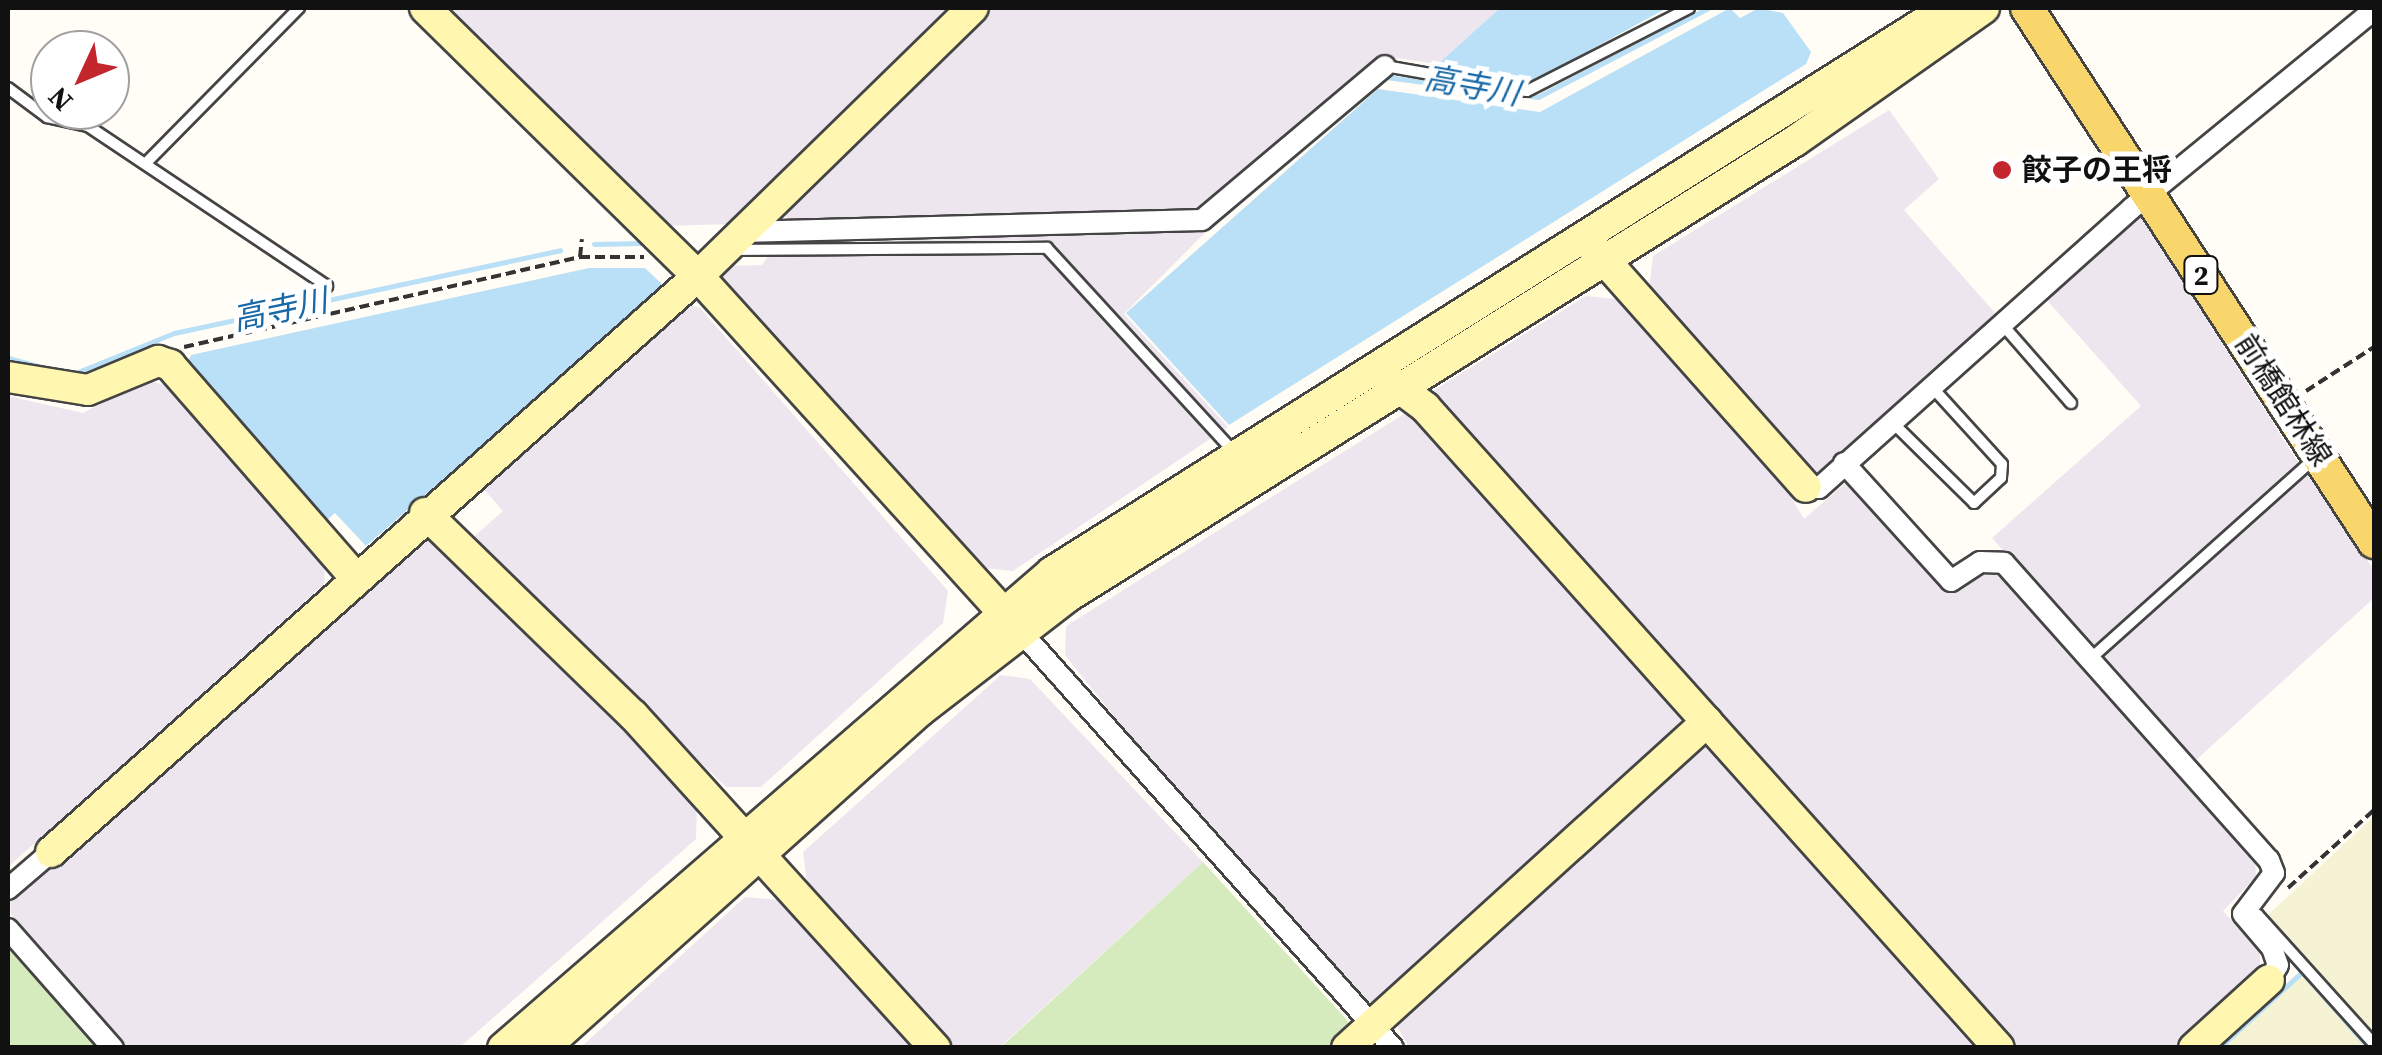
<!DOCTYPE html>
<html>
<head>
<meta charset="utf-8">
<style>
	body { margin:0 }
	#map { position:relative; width:2382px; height:1055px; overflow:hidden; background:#fffdf5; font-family:"Source Serif 4","Noto Sans JP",serif }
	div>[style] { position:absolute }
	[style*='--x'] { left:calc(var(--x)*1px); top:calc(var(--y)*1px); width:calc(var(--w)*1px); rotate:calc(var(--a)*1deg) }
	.industrial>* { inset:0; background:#eee6ef }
	.farmland>* { inset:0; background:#f6f3d4 }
	.green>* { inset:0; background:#d5ebbd }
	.water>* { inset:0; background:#b9e0f7 }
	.stream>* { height:5px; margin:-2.5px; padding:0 2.5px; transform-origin:2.5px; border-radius:2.5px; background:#b9e0f7 }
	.path>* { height:4px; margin-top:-2px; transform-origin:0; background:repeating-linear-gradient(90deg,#333 0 10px,transparent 0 15px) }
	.roads { filter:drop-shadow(2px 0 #444) drop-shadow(-2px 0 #444) drop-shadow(0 2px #444) drop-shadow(0 -2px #444) }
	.lane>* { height:10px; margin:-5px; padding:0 5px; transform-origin:5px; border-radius:5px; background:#fff }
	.street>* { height:20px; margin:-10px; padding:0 10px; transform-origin:10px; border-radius:10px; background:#fff }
	.secondary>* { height:30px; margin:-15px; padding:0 15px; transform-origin:15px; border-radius:15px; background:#fff6b0 }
	.primary>* { height:32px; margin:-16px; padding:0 16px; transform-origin:16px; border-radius:16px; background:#f9d66b }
	.dots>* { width:28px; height:28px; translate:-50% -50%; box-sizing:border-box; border:5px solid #fff; border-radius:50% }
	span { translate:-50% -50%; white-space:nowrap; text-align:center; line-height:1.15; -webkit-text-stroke:10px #fff; paint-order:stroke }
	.shield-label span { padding:2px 8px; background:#fff; border:2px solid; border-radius:8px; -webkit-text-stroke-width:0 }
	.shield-label { font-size:28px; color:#111; font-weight:700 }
	.poi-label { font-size:30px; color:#111; font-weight:700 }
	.left { translate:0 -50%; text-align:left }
	.street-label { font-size:30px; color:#111 }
	.water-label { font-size:32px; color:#1768a6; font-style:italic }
	.frame { position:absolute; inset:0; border:10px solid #111; pointer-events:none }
	.north { position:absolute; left:30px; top:30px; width:100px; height:100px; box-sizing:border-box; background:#fff; border:2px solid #a0a0a0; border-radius:50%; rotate:226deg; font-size:28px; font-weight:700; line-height:40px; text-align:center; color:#111 }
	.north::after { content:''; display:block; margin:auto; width:35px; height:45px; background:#c4262e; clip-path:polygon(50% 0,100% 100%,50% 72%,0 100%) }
</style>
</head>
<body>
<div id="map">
	<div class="industrial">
		<i style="clip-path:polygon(438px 8px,953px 8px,732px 224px,662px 226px)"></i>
		<i style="clip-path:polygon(988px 8px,1500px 8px,1438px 64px,1381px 56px,1124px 314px,1228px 427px,1013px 571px,983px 568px,720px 283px,722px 266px,762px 265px,790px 224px,783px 209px)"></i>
		<i style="clip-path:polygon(1889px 110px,1939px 179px,1904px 210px,1996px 314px,1818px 473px,1808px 471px,1649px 289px,1653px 256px)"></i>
		<i style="clip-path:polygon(2139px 214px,2300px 465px,2092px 651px,1992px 538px,2141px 406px,2045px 298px)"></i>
		<i style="clip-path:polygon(1586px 296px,1616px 299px,1774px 468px,1804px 519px,1849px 480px,1944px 586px,1962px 590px,1982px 572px,2002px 573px,2255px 856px,2256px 877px,2223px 911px,2260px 952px,2260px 973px,2177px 1047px,2013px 1047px,1435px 402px,1433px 391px)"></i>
		<i style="clip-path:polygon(684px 303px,700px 308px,948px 591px,943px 623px,761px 787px,726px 787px,470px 540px,503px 511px,480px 485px)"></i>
		<i style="clip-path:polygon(146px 380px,169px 386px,325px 562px,324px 584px,8px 867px,8px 396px,83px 413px)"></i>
		<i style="clip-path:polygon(1407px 412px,1424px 419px,1691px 717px,1382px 1007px,1368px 1006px,1146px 757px,1065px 655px,1066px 626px)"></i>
		<i style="clip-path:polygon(2305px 471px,2374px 570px,2374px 598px,2195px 761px,2097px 657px)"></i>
		<i style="clip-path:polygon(424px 535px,605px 699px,697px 808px,696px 839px,460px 1047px,126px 1047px,11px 915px,10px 901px)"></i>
		<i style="clip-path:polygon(1001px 675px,1030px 679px,1203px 862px,1000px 1047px,951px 1048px,807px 883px,803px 852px)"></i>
		<i style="clip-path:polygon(1703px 745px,1716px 747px,1985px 1047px,1409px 1048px,1394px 1020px)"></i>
		<i style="clip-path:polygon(745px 897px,779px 900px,918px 1048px,580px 1048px)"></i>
	</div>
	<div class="farmland">
		<i style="clip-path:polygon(2374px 816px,2374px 1032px,2268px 915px)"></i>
		<i style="clip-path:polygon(2302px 972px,2369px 1047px,2219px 1047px)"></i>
	</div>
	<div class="green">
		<i style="clip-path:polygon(1203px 862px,1348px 1021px,1346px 1034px,1330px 1047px,1000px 1048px)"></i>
		<i style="clip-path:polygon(8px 944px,99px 1047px,8px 1047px)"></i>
	</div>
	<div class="water">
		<i style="clip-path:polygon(1500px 8px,1667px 8px,1535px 80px,1438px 64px)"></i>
		<i style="clip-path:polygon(1730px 8px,1740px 18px,1759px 8px,1783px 13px,1811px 52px,1806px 64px,1229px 425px,1126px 313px,1378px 89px,1540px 112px)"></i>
		<i style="clip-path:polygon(589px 268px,645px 268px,665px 287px,366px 546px,335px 513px,326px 521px,186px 367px,191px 355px)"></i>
	</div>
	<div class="stream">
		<i style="--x:1386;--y:77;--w:153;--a:7.5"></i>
		<i style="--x:1538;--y:97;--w:192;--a:-27.6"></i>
		<i style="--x:1209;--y:227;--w:62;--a:-40.4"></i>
		<i style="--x:594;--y:244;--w:48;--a:-1.2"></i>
		<i style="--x:8;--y:358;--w:51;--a:14.9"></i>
		<i style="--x:73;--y:374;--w:109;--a:-22.1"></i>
		<i style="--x:174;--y:333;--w:395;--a:-12.1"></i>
		<i style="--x:2219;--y:1048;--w:113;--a:-42.5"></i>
		<i style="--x:2302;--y:972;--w:101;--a:48.6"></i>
	</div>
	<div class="path">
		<i style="--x:580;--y:257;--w:18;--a:-84"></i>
		<i style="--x:184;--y:347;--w:406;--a:-12.8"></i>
		<i style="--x:580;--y:257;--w:64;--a:0"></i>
		<i style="--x:2306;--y:391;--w:81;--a:-32.9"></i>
		<i style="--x:2288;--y:888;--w:116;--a:-42.2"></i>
	</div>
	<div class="roads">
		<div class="lane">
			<i style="--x:1385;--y:66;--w:144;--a:10"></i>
			<i style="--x:1527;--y:91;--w:182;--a:-27.1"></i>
			<i style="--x:8;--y:88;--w:49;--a:36.6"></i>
			<i style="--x:47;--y:117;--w:42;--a:12.4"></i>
			<i style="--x:88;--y:126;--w:288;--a:33.8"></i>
			<i style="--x:146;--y:163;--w:218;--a:-45.4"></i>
			<i style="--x:734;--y:250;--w:313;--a:-0.4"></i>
			<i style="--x:1047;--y:248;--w:278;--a:47.5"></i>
			<i style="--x:2002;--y:324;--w:105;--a:48.9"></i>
			<i style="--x:1893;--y:423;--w:114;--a:44.6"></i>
			<i style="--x:1974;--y:503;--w:37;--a:-43"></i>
			<i style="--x:2001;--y:478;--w:14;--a:-86"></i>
			<i style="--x:2002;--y:464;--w:104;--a:-132.3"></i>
			<i style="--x:2089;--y:660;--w:302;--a:-41.8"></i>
			<i style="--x:2243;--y:914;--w:15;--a:4"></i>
			<i style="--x:2258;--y:915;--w:173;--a:48"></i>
		</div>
		<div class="street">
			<i style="--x:742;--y:232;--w:460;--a:-1.5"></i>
			<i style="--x:1202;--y:220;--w:239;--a:-40.1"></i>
			<i style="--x:1844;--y:463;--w:159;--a:47.8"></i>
			<i style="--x:1951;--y:581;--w:35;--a:-33"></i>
			<i style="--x:1980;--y:562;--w:24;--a:2"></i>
			<i style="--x:2004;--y:563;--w:398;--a:48.3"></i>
			<i style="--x:2269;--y:860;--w:14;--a:69"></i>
			<i style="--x:2274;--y:873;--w:51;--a:127.1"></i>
			<i style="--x:2243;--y:914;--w:45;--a:49.5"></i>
			<i style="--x:2272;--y:948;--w:18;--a:71"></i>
			<i style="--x:2278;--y:965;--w:17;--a:121"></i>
			<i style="--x:1806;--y:487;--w:13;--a:4"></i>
			<i style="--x:1819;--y:488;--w:420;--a:-41.8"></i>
			<i style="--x:2132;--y:208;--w:313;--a:-39.3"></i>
			<i style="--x:1014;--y:624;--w:569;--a:48.21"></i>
			<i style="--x:8;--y:889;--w:57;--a:-40.7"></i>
			<i style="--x:8;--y:929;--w:159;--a:48.6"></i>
		</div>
		<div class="secondary">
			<i style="--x:425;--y:8;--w:383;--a:44.5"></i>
			<i style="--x:698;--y:276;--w:451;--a:47.8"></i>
			<i style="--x:1592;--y:246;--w:322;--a:48.4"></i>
			<i style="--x:8;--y:377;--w:81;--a:9.2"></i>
			<i style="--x:88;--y:390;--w:76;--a:-22.5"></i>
			<i style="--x:158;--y:361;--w:13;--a:18"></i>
			<i style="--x:170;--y:365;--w:280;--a:48.9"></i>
			<i style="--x:1385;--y:377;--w:50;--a:36.9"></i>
			<i style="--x:1425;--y:407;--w:860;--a:48.16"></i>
			<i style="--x:425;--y:513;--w:290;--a:44.2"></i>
			<i style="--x:633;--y:715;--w:450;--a:47.8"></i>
			<i style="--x:51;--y:852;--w:866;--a:-41.68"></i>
			<i style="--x:698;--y:276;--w:384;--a:-44.3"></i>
			<i style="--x:503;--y:1048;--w:727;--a:-40.93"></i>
			<i style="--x:1052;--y:572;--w:1058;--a:-32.22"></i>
			<i style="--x:544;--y:1048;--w:505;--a:-41.87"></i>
			<i style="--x:920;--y:711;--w:188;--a:-37.7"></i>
			<i style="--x:1069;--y:596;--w:857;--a:-32.08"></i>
			<i style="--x:1795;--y:141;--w:231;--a:-35.1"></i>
			<i style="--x:1347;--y:1048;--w:486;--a:-42.2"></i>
			<i style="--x:2194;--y:1048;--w:101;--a:-42.2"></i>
		</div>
		<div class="primary">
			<i style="--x:2027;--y:8;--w:637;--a:56.98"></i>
		</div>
	</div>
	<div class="dots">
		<i style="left:2002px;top:170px;background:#c4262e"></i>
	</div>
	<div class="shield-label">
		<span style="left:2201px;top:275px">2</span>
	</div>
	<div class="poi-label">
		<span class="left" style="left:2022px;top:170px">餃子の王将</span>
	</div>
	<div class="street-label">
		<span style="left:2283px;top:400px;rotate:57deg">前橋館林線</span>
	</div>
	<div class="water-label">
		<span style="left:1472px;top:86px;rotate:10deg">高寺川</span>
		<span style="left:280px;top:310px;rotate:-12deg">高寺川</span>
	</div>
	<div class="frame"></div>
	<div class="north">N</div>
</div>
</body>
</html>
